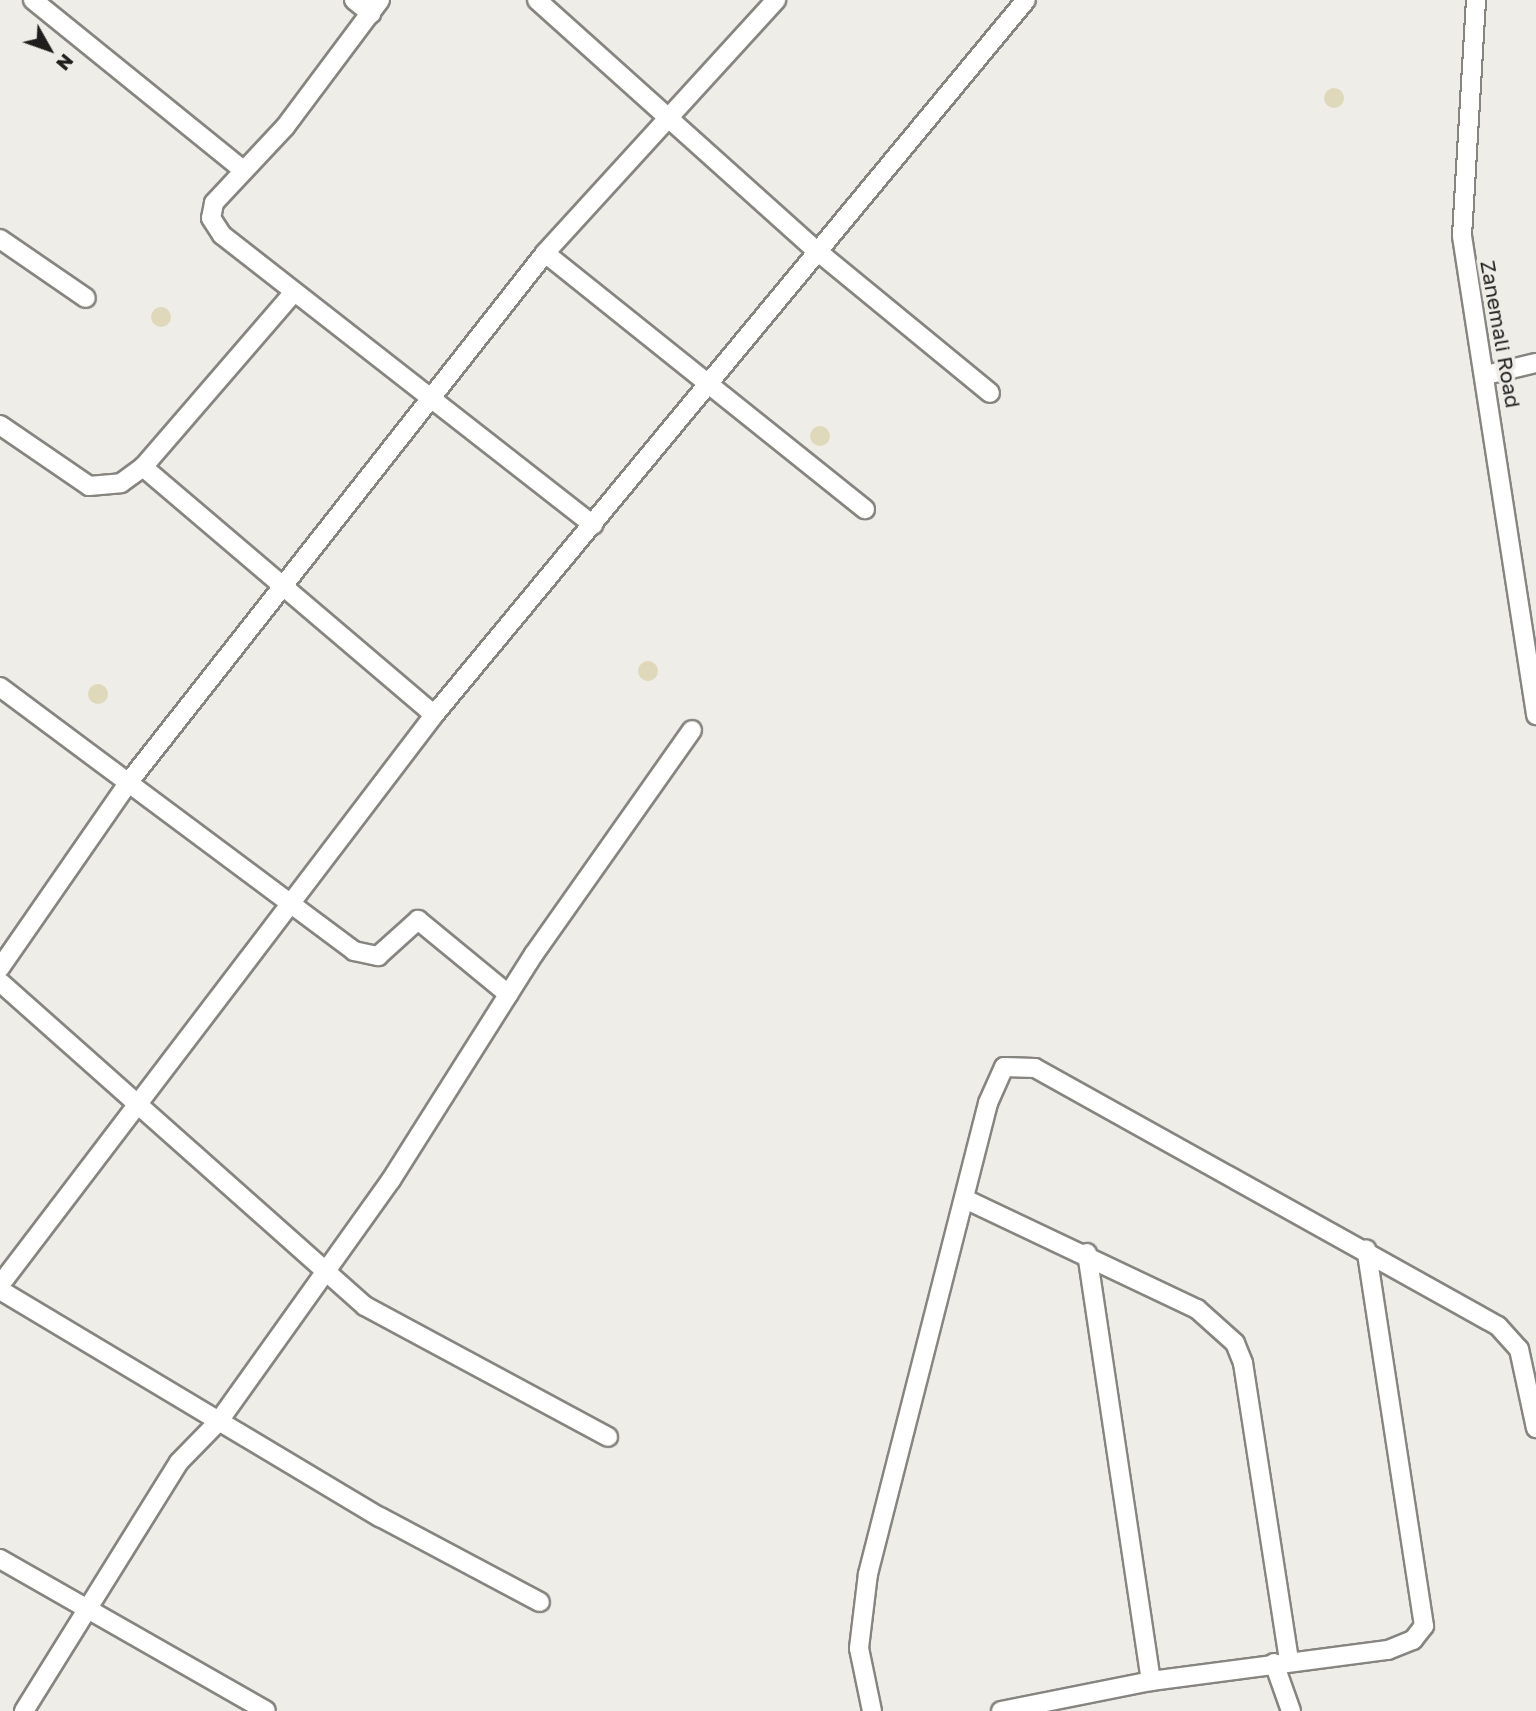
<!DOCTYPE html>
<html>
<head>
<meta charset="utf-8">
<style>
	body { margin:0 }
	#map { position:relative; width:1536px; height:1711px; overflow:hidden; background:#eeede7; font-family:"Golos Text",sans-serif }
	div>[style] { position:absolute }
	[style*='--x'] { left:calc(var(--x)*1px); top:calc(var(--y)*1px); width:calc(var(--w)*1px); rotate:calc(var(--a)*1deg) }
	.building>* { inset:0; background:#dfd8ba }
	.round { border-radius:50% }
	.roads { filter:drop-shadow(2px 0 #878580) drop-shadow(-2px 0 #878580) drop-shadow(0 2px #878580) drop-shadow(0 -2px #878580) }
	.minor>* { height:18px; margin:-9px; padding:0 9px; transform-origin:9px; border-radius:9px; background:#fff }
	span { translate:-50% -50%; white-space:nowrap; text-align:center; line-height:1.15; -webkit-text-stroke:7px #eeede7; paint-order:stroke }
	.street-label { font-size:21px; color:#1f1e1c }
	.north { position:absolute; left:14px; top:14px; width:70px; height:70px; -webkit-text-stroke:5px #eeede7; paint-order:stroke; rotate:130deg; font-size:19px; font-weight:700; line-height:28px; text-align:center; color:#1f1e1c }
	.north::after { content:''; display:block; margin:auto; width:24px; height:32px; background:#1f1e1c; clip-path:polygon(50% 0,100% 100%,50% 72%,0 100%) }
</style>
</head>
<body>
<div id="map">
	<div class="building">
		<i class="round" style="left:1324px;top:88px;width:20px;height:20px"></i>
		<i class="round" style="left:151px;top:307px;width:20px;height:20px"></i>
		<i class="round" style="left:810px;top:426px;width:20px;height:20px"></i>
		<i class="round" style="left:638px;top:661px;width:20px;height:20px"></i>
		<i class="round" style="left:88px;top:684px;width:20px;height:20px"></i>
	</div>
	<div class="roads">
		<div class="minor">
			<i style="--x:33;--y:0;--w:270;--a:39"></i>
			<i style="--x:354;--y:0;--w:22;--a:39"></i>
			<i style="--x:380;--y:0;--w:159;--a:126.8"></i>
			<i style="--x:285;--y:127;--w:104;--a:133.1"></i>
			<i style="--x:214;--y:203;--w:15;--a:101"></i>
			<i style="--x:211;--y:218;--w:20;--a:57"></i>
			<i style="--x:222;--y:235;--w:471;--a:38"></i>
			<i style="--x:537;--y:0;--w:375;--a:41.9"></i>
			<i style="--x:816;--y:250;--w:225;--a:39.4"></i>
			<i style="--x:1476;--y:0;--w:236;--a:93.4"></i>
			<i style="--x:1462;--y:236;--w:485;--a:81.2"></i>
			<i style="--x:0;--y:239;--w:104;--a:34.5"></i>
			<i style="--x:545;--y:253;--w:410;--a:38.7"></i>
			<i style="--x:1486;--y:375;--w:51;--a:-13.5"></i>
			<i style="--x:0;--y:425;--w:108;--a:34.4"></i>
			<i style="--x:89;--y:486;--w:32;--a:-5"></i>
			<i style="--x:121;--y:483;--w:27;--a:-36"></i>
			<i style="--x:143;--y:467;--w:231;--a:-49.2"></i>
			<i style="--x:143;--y:467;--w:382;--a:40.4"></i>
			<i style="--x:0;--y:687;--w:442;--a:36.7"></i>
			<i style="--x:354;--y:951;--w:25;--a:12"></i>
			<i style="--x:378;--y:956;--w:54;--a:-42"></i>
			<i style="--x:418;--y:920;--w:117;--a:39.4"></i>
			<i style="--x:0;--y:968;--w:225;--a:-55.3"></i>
			<i style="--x:128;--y:783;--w:674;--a:-51.8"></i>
			<i style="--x:545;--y:253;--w:343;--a:-47.6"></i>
			<i style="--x:0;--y:982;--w:488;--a:41.6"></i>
			<i style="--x:365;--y:1306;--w:276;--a:28.3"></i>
			<i style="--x:967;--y:1200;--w:255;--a:25.4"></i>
			<i style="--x:1197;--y:1309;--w:51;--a:41.8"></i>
			<i style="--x:1235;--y:1343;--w:22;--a:68"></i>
			<i style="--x:1243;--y:1363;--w:302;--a:81.2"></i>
			<i style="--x:1087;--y:1253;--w:433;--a:81.5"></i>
			<i style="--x:0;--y:1285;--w:716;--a:-52.71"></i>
			<i style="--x:434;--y:715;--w:928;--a:-50.38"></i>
			<i style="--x:0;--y:1290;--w:443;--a:30.9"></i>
			<i style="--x:380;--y:1517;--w:181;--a:28"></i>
			<i style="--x:0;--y:1559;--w:306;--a:29.7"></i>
			<i style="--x:1274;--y:1663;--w:51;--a:70.5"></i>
			<i style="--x:24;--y:1711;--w:293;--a:-58.1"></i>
			<i style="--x:179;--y:1462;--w:57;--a:-45.7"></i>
			<i style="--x:219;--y:1421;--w:296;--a:-54.5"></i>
			<i style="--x:391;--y:1180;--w:267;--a:-57.7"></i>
			<i style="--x:534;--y:954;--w:274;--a:-54.8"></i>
			<i style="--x:872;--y:1711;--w:64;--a:-101.7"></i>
			<i style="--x:859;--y:1648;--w:75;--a:-83.1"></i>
			<i style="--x:868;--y:1574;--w:486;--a:-75.7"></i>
			<i style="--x:988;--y:1103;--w:39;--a:-66"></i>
			<i style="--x:1004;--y:1067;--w:31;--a:2"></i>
			<i style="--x:1035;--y:1068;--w:530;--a:29.13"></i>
			<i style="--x:1498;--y:1326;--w:31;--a:48"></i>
			<i style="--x:1519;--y:1349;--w:81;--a:77.9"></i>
			<i style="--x:1001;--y:1711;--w:153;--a:-11.3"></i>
			<i style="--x:1151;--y:1681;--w:239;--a:-7.5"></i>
			<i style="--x:1388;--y:1650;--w:27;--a:-22"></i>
			<i style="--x:1413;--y:1640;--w:18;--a:-52"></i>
			<i style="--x:1424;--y:1626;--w:381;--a:-98.7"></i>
		</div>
	</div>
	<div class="street-label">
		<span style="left:1501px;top:334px;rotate:80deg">Zanemali Road</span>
	</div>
	<div class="north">N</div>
</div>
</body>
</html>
